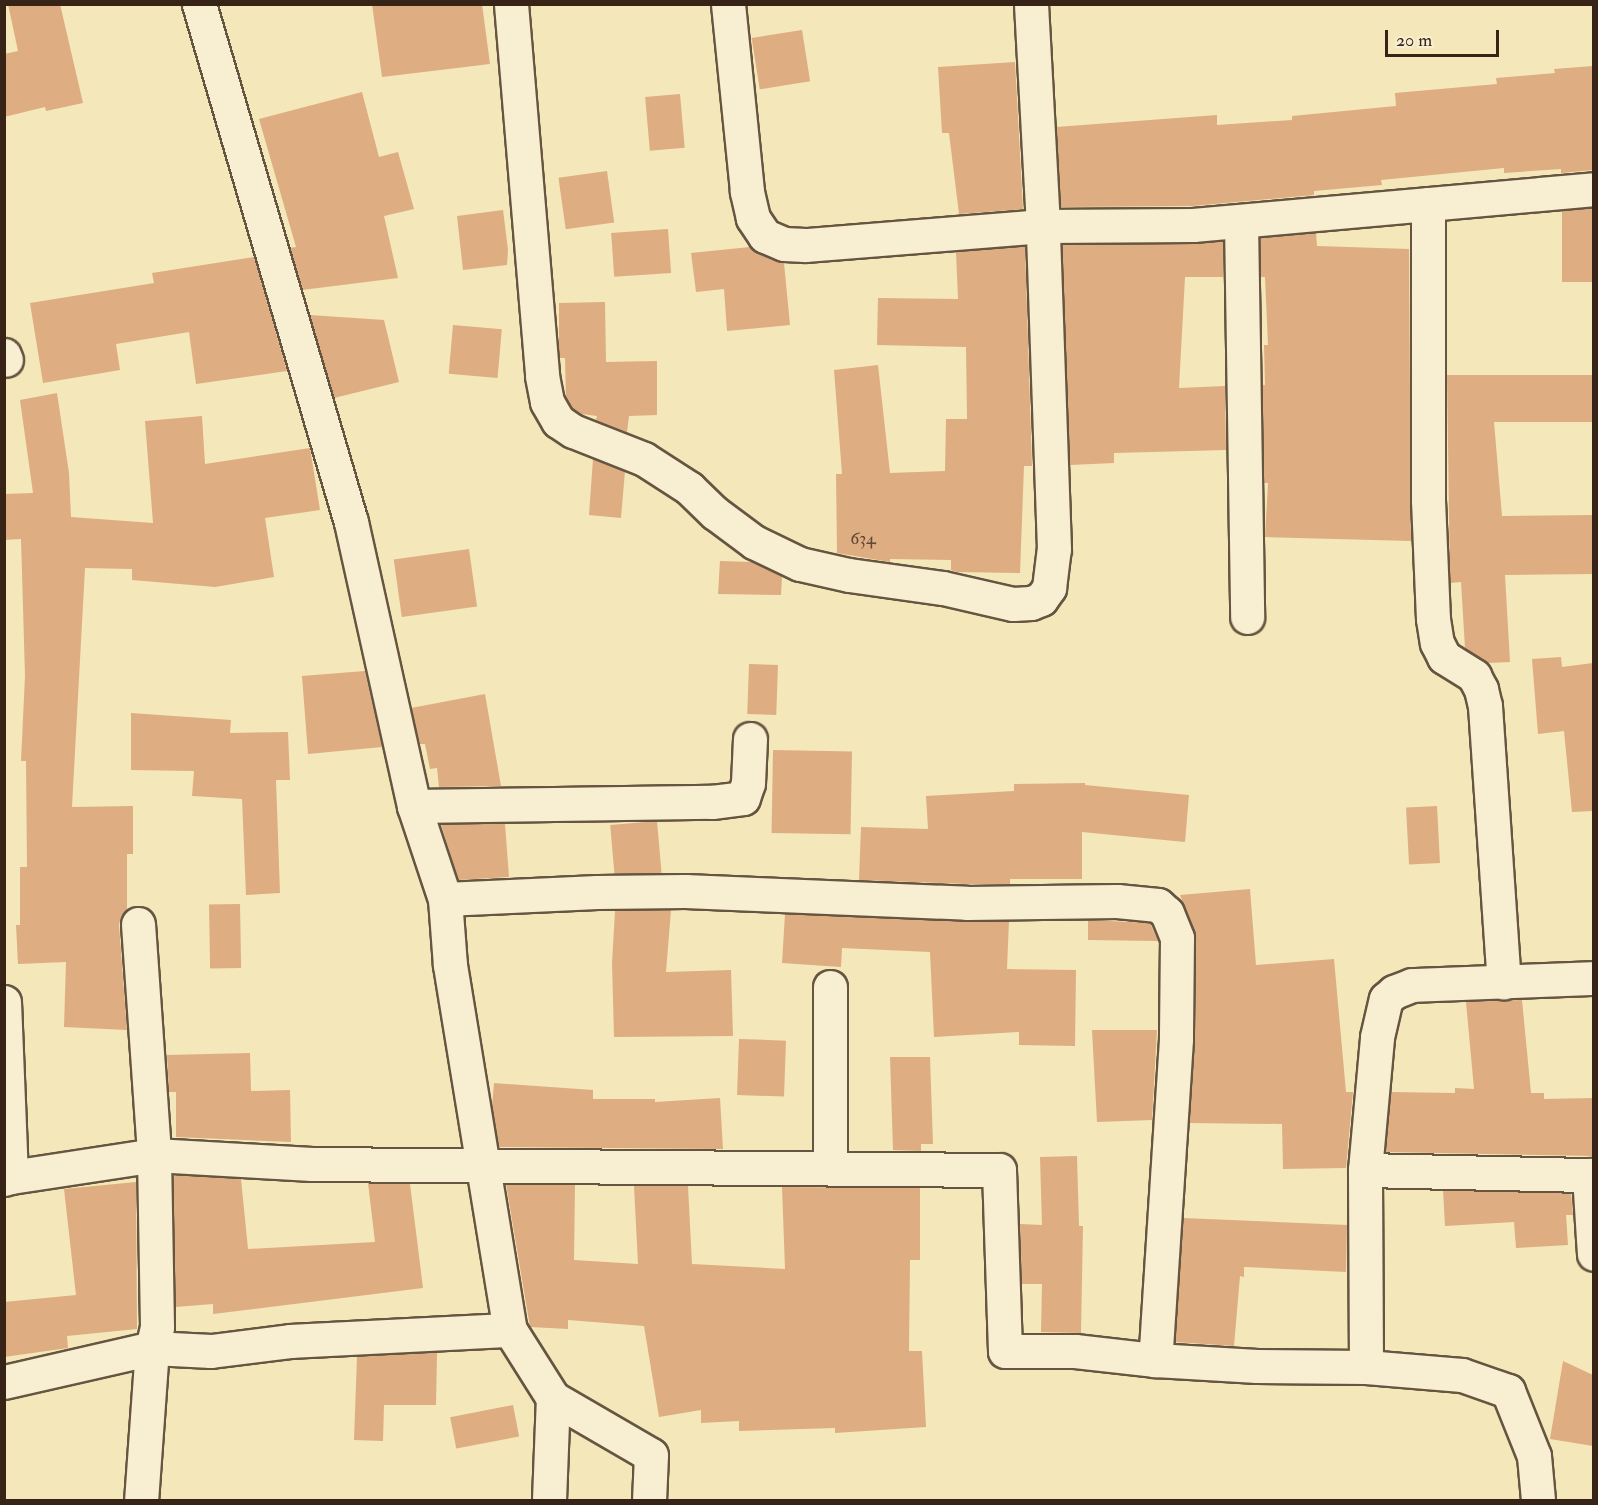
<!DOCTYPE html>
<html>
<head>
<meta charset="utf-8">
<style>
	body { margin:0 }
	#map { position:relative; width:1598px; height:1505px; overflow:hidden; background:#f4e7b9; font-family:"IM FELL Double Pica",serif }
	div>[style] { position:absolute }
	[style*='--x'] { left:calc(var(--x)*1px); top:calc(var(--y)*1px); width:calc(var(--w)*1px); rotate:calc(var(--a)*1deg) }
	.building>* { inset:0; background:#dead82; transform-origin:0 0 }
	.roads { filter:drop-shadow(2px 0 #665540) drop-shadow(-2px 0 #665540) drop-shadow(0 2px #665540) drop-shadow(0 -2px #665540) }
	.street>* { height:33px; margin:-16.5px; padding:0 16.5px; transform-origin:16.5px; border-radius:16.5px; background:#f8efd2 }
	.secondary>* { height:33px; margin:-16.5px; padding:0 16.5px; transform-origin:16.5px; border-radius:16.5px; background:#f8efd2 }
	span { translate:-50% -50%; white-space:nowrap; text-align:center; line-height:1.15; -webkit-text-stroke:5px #f8efd2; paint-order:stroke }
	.number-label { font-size:18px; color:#614632 }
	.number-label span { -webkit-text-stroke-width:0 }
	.frame { position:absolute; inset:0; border:6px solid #372417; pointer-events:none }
	.scale { position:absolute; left:1385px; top:30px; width:114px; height:27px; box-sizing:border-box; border:3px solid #372417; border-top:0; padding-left:8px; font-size:18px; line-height:21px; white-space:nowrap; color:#372417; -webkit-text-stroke:4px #f8efd2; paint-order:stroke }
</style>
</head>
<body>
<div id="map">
	<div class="building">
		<i style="clip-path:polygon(8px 4px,60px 4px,83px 103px,46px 111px,45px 107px,4px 117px,4px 54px,18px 51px)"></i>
		<i style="clip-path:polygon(372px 4px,482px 4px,490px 64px,382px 77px)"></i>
		<i style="left:802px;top:30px;width:52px;height:51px;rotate:81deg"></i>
		<i style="clip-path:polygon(1015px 62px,1023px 209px,959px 214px,949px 133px,942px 133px,938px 67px)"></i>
		<i style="clip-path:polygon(1593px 66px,1593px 170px,1561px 173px,1561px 169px,1504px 173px,1504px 168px,1381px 180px,1382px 185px,1314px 191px,1314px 195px,1192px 206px,1061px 207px,1056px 127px,1217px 115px,1217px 125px,1292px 120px,1292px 116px,1396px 106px,1395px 93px,1497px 84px,1496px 78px,1555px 73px,1554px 69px)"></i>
		<i style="clip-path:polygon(362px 92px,379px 157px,398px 152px,414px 209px,384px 216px,398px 278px,302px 290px,290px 248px,296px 247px,259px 119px)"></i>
		<i style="left:680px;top:94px;width:54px;height:35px;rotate:85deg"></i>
		<i style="left:607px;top:171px;width:52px;height:49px;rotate:82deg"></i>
		<i style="left:1593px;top:208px;width:74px;height:31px;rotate:90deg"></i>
		<i style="clip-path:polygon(503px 210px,508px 250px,507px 265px,463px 270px,457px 216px)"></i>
		<i style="left:668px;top:229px;width:44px;height:57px;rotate:86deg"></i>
		<i style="clip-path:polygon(1316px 233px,1317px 246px,1409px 249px,1411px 541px,1265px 537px,1268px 483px,1264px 483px,1262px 385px,1265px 385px,1264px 345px,1268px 345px,1265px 277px,1261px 277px,1260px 238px)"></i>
		<i style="clip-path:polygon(1223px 241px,1223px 277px,1185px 277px,1179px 388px,1225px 386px,1226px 450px,1114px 453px,1114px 463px,1070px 465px,1062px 245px)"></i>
		<i style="clip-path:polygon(1025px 246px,1032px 466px,1024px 466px,1020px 573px,957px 572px,951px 570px,951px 560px,890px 559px,890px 562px,837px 553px,836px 474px,842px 474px,834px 370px,878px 365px,890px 473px,945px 471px,946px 419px,967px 419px,966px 347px,877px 345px,878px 298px,958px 299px,956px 252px)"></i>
		<i style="clip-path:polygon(750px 247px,758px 253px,784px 263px,790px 325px,727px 331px,724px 289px,696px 292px,691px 253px)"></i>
		<i style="clip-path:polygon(254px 257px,287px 371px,196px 384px,189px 332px,116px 344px,120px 370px,43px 383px,30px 303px,154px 283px,152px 273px)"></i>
		<i style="clip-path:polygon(605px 302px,606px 362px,657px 361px,657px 415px,629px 416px,627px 432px,596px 420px,597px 416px,582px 414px,572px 408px,566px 397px,565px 358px,559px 358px,559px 303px)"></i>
		<i style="clip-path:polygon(310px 315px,384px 320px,399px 382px,334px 398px)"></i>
		<i style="left:453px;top:325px;width:49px;height:49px;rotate:5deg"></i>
		<i style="clip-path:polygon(1447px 375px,1593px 375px,1593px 422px,1494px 422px,1502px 516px,1593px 515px,1593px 574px,1505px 575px,1510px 662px,1487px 663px,1465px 648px,1461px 582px,1450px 583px)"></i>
		<i style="clip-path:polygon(57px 393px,69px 473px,71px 517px,153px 523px,145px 421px,202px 416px,205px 464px,310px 448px,320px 510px,265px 518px,274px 577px,215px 587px,132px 580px,132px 569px,85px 568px,72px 807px,133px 806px,133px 854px,127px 854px,127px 909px,121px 916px,119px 925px,127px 1030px,64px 1027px,66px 962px,18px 964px,16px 925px,20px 925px,20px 867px,27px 867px,26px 761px,21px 761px,25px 676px,21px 539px,4px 540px,4px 494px,33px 493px,20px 400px)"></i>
		<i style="clip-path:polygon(593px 459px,625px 471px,621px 518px,589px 515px)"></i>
		<i style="left:469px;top:549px;width:58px;height:76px;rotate:82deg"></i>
		<i style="clip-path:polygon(720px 561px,751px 562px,782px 576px,781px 595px,718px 594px)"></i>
		<i style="clip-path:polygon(1561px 657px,1562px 667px,1593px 663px,1593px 811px,1572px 812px,1564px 731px,1538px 734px,1532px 659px)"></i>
		<i style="left:749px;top:664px;width:29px;height:50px;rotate:2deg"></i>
		<i style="clip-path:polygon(365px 671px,382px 747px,308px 754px,302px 676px)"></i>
		<i style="clip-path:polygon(485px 694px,501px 786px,439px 787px,437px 768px,430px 769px,425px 744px,420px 744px,411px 708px)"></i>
		<i style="clip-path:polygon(131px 713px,231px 720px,230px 733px,288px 732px,290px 780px,276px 780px,280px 893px,246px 895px,242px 799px,192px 796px,194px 771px,131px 770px)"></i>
		<i style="left:773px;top:750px;width:79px;height:83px;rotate:1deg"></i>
		<i style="clip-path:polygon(1085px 783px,1085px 785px,1189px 795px,1185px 842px,1082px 832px,1082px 879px,1010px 879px,1010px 884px,967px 884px,859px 880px,861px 827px,928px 829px,926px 796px,1014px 791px,1014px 784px)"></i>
		<i style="left:1437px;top:806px;width:57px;height:31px;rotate:87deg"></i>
		<i style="left:657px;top:821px;width:52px;height:47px;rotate:85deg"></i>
		<i style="clip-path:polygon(441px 824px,505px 824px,509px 877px,458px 880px)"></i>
		<i style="clip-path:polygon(1250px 889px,1256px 965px,1334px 959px,1346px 1092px,1353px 1092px,1346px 1168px,1283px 1169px,1282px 1124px,1189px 1123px,1195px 1040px,1196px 938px,1180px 895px)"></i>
		<i style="left:240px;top:904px;width:64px;height:31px;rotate:89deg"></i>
		<i style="clip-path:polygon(671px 910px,666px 972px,731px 970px,733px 1036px,614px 1037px,612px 963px,615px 911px)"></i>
		<i style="clip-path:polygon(785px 914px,1009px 921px,1007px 969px,1076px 970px,1075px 1046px,1019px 1045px,1019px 1032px,934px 1037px,930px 952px,842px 948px,841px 967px,782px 963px)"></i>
		<i style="clip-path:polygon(1088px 920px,1150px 923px,1158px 941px,1088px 940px)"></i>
		<i style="clip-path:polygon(1522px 1000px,1531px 1093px,1544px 1093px,1544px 1099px,1593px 1098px,1593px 1156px,1385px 1152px,1391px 1092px,1455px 1093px,1455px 1088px,1474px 1089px,1466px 1002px)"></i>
		<i style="clip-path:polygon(1092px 1030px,1157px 1030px,1152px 1120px,1097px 1122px)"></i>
		<i style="left:739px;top:1039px;width:47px;height:56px;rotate:2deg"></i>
		<i style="clip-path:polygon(250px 1053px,251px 1091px,290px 1090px,291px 1142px,176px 1137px,176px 1092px,169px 1092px,167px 1055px)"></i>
		<i style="clip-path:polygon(890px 1057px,930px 1057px,933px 1144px,921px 1144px,921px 1151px,893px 1150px)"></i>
		<i style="clip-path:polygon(494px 1083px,593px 1090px,593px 1099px,655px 1099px,655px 1102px,720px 1098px,723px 1149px,499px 1147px,492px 1107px)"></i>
		<i style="clip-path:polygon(1077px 1156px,1079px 1226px,1083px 1226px,1081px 1333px,1041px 1332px,1042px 1284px,1022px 1284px,1020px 1224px,1042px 1225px,1040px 1157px)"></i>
		<i style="clip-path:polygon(177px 1175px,241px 1179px,248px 1249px,375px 1242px,368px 1183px,410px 1184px,423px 1288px,213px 1314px,213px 1304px,175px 1307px,173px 1177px)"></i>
		<i style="clip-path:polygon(136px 1182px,137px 1329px,67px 1336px,68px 1348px,4px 1357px,4px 1302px,76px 1295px,64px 1189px)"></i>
		<i style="clip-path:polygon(506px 1184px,575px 1185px,574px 1260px,638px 1264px,634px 1186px,688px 1186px,692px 1264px,785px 1269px,782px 1187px,920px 1188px,920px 1260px,910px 1260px,909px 1351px,922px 1351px,926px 1427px,835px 1433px,835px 1428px,739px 1431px,739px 1421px,701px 1423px,701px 1410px,659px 1417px,644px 1326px,568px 1320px,568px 1329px,530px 1327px)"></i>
		<i style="clip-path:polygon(1443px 1190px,1571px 1193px,1573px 1215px,1566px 1215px,1568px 1245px,1516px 1248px,1514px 1222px,1445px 1226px)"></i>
		<i style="clip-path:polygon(1183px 1218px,1347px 1225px,1346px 1272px,1244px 1267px,1244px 1277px,1240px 1276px,1234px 1346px,1175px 1342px)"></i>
		<i style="clip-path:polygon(437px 1352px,436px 1405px,384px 1405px,383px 1441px,354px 1440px,357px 1356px)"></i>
		<i style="clip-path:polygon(1563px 1361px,1593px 1375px,1593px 1446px,1550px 1439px)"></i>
		<i style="left:513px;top:1405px;width:32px;height:64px;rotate:79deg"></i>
	</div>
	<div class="roads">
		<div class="street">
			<i style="--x:199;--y:4;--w:540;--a:73.65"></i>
			<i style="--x:351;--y:522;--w:291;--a:77.5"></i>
			<i style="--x:414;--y:806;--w:98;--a:71.6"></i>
			<i style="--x:445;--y:899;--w:66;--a:85.7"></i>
			<i style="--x:450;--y:965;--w:370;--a:80.7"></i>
			<i style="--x:510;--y:1330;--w:80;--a:57.7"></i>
			<i style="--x:553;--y:1398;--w:113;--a:30.2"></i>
			<i style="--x:651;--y:1455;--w:45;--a:92.5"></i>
			<i style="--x:511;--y:4;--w:373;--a:85.2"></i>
			<i style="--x:542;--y:376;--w:26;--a:79"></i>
			<i style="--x:547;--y:402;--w:22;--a:60"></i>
			<i style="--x:558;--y:421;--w:18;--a:34"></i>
			<i style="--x:573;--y:431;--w:76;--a:21.5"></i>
			<i style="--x:644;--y:459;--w:54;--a:32.8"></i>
			<i style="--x:689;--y:488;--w:36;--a:44"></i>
			<i style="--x:715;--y:513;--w:49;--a:36.6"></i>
			<i style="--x:754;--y:542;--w:51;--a:25.6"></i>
			<i style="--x:800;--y:564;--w:50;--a:12.7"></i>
			<i style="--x:849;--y:575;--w:95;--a:7.9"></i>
			<i style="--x:943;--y:588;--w:72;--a:12.9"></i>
			<i style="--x:1013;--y:604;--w:18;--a:-3"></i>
			<i style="--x:1031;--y:603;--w:11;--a:-22"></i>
			<i style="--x:1041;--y:599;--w:14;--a:-54"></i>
			<i style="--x:1049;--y:588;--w:39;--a:-83"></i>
			<i style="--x:1054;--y:549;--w:323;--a:-92"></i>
			<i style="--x:1043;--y:226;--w:239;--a:175.4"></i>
			<i style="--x:805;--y:245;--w:21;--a:-177"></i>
			<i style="--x:784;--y:244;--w:21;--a:-157"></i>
			<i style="--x:765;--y:236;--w:22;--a:-124"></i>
			<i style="--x:753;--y:218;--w:28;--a:-103"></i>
			<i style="--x:747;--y:191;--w:188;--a:-95.8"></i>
			<i style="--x:1428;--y:204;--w:296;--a:90"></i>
			<i style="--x:1428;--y:500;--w:119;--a:87.6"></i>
			<i style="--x:1433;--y:619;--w:24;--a:81"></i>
			<i style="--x:1437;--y:643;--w:16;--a:63"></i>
			<i style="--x:1444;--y:657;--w:36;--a:32"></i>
			<i style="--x:1474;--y:676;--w:15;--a:62"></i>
			<i style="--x:1481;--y:689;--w:17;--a:77"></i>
			<i style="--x:1485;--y:706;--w:277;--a:86.1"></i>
			<i style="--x:1241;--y:221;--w:396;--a:89.1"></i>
			<i style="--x:4;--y:355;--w:5;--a:68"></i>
			<i style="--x:414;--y:806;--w:298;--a:-0.8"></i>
			<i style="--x:712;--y:802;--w:31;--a:-7"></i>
			<i style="--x:743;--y:798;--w:16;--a:-72"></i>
			<i style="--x:748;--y:783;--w:44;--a:-87.4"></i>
			<i style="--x:445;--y:899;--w:152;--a:-2.6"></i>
			<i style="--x:597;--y:892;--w:88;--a:-0.7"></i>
			<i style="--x:685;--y:891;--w:282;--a:2.4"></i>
			<i style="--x:967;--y:903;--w:150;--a:-0.8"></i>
			<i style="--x:1117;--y:901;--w:41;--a:5.6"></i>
			<i style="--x:1158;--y:905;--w:12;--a:42"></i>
			<i style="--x:1167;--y:913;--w:27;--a:68"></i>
			<i style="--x:1177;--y:938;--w:101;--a:90.6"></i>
			<i style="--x:1176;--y:1039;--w:322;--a:93.7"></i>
			<i style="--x:138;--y:924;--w:232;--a:86"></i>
			<i style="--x:154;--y:1155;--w:172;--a:89"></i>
			<i style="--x:157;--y:1327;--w:22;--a:103"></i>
			<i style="--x:152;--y:1348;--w:152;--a:94.1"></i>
			<i style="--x:830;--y:987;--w:180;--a:90"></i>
			<i style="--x:4;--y:1002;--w:175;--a:87.7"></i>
			<i style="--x:11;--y:1177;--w:7;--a:164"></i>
			<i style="--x:1365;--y:1170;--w:229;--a:1.3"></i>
			<i style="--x:1589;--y:1175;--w:79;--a:86.4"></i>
			<i style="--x:11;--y:1177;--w:145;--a:-8.7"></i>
			<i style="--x:154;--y:1155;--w:158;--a:3.3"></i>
			<i style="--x:312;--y:1164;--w:687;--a:0.5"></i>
			<i style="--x:999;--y:1170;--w:181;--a:88.1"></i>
			<i style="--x:1005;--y:1351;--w:70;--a:0"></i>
			<i style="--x:1075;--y:1351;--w:81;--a:6.4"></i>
			<i style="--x:1155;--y:1360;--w:102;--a:3.4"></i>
			<i style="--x:1257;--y:1366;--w:109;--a:0.5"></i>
			<i style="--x:1366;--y:1367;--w:96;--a:4.8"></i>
			<i style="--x:1462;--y:1375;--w:49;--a:19.2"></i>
			<i style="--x:1508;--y:1391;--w:70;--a:68.2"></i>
			<i style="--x:1534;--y:1456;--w:44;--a:84.8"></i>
			<i style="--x:1366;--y:1367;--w:197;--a:-90.3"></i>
			<i style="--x:1365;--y:1170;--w:134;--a:-84.8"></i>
			<i style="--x:1377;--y:1037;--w:39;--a:-77"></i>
			<i style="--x:1386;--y:999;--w:11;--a:-41"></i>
			<i style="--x:1394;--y:992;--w:19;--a:-21"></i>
			<i style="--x:1412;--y:985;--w:182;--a:-2.2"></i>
			<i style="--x:4;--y:1382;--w:152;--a:-12.9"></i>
			<i style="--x:152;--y:1348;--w:59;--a:2.9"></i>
			<i style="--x:211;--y:1351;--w:81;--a:-7.1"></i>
			<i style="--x:291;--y:1341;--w:219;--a:-2.9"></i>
			<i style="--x:549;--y:1500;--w:102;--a:-87.8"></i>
		</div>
		<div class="secondary">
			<i style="--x:1031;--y:4;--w:222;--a:86.9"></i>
			<i style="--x:1043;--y:226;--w:150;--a:-0.4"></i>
			<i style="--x:1193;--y:225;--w:403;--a:-5.1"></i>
		</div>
	</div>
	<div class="number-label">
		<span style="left:863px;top:539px">634</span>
	</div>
	<div class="frame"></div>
	<div class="scale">20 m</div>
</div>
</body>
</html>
